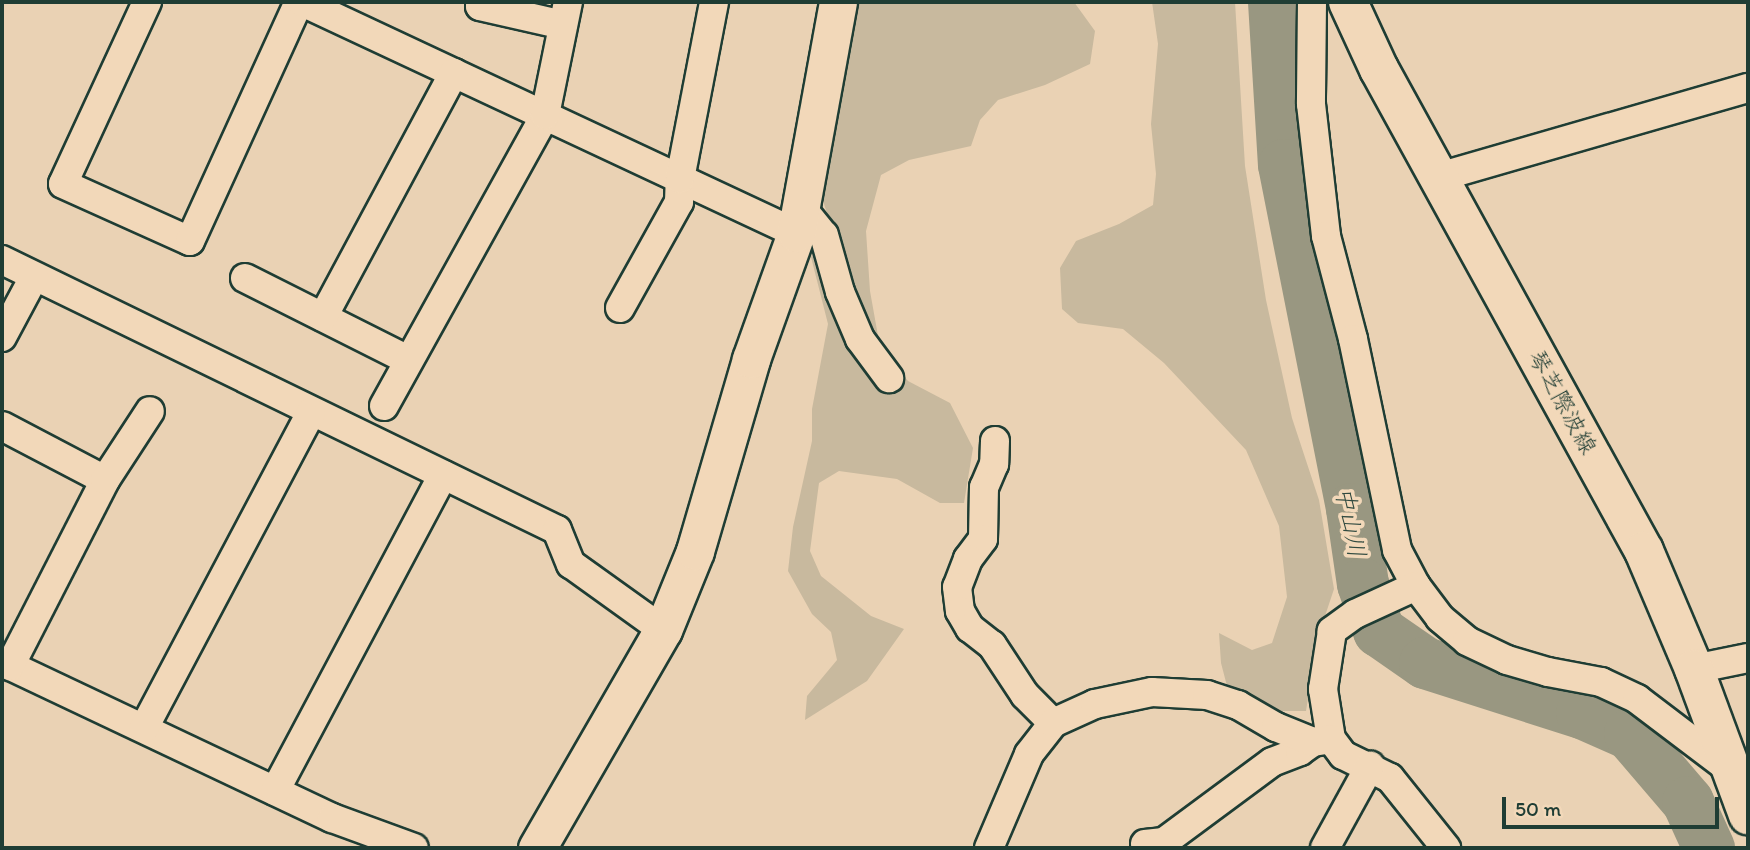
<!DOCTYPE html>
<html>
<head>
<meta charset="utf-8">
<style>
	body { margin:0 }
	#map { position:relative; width:1750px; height:850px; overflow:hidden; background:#ead2b4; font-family:Itim,"Klee One",sans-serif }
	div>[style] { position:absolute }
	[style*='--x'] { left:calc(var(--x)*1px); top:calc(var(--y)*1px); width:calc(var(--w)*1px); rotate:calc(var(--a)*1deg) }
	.green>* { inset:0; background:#c8b99e }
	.river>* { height:52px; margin:-26px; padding:0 26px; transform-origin:26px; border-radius:26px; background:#999781 }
	.roads { filter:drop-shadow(2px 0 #1f3d34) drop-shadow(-2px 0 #1f3d34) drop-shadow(0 2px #1f3d34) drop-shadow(0 -2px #1f3d34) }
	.minor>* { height:28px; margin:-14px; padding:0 14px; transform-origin:14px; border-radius:14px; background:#f2d8b9 }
	.tertiary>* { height:37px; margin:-18.5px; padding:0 18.5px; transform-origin:18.5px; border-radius:18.5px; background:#f2d8b9 }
	.secondary>* { height:38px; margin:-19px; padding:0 19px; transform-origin:19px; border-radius:19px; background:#f2d8b9 }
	span { translate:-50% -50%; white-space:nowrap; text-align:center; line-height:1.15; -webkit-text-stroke:7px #f2d8b9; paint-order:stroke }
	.street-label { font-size:23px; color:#1f3d34 }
	.water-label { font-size:24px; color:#314a40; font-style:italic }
	.frame { position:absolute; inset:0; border:4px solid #1f3d34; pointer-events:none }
	.scale { position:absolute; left:1502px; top:797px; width:217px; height:32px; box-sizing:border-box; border:4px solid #1f3d34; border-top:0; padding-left:9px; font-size:21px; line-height:24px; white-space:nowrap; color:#1f3d34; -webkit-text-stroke:5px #f2d8b9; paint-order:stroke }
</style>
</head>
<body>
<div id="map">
	<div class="green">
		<i style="clip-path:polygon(852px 2px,1074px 2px,1095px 31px,1090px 64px,1045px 85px,998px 100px,980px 120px,971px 146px,909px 160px,881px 175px,866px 231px,870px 291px,880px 347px,908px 381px,950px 403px,973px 448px,964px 503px,940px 503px,897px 479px,839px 471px,819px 483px,810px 551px,821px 576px,871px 616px,904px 629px,867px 681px,805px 720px,807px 696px,837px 660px,831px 632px,812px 614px,788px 571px,793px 527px,812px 441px,812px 409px,828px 324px,811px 257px,832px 229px,817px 182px)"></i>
		<i style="clip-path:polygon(1152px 2px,1235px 2px,1245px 166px,1266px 300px,1292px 418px,1319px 500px,1334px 589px,1317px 640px,1306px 711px,1276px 711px,1254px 696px,1227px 686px,1221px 663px,1219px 633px,1252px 650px,1272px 643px,1287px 597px,1279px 526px,1246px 450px,1164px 363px,1123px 329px,1078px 323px,1062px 309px,1060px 268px,1076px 241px,1119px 224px,1153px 205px,1156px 174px,1151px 124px,1158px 44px)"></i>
	</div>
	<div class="river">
		<i style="--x:1274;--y:2;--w:163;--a:86.5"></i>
		<i style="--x:1284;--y:165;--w:351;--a:78.8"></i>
		<i style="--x:1352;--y:509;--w:76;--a:81.7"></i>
		<i style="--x:1363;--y:584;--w:50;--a:71.2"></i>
		<i style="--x:1379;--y:631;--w:56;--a:34.8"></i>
		<i style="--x:1425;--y:663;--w:165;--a:17.7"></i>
		<i style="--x:1582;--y:713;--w:52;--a:23.6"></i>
		<i style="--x:1630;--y:734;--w:89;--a:49.5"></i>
		<i style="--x:1688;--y:802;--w:51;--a:65.5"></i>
	</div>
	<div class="roads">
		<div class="minor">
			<i style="--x:147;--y:2;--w:200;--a:114.8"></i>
			<i style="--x:63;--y:184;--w:139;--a:24.2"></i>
			<i style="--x:190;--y:241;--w:263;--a:-65.5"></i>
			<i style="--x:302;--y:2;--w:545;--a:25.06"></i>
			<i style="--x:481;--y:2;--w:4;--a:104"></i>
			<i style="--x:480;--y:6;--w:85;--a:12.9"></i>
			<i style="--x:1312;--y:2;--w:102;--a:90.6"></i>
			<i style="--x:1311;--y:104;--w:133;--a:83.5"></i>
			<i style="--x:1326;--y:236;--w:106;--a:75.3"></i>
			<i style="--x:1353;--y:339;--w:216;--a:78.2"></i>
			<i style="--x:1397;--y:550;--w:41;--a:62.2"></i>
			<i style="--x:1416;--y:586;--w:40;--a:53"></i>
			<i style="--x:1440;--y:618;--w:35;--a:40"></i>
			<i style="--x:1467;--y:641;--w:44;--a:25.4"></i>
			<i style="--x:1507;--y:660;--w:43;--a:16.3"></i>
			<i style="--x:1548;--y:672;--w:54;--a:10.7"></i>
			<i style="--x:1601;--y:682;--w:40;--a:25"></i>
			<i style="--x:1637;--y:699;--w:121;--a:37.2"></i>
			<i style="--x:1439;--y:177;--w:322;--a:-16.1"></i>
			<i style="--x:801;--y:207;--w:36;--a:51"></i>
			<i style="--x:824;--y:235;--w:59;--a:74.3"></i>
			<i style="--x:840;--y:292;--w:51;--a:66.9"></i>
			<i style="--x:860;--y:339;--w:49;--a:53.4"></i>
			<i style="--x:2;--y:260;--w:617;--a:25.94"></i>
			<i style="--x:557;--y:530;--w:37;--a:68"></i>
			<i style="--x:571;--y:564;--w:113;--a:35.7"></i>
			<i style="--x:245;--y:278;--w:182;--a:26.7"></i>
			<i style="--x:620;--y:308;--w:121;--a:-60.9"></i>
			<i style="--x:679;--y:202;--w:23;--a:-88"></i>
			<i style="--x:680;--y:179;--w:180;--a:-79.1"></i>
			<i style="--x:323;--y:317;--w:277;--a:-61.8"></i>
			<i style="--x:2;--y:337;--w:68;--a:-61.9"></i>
			<i style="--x:384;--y:406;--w:333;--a:-61"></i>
			<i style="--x:545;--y:115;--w:115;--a:-78.5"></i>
			<i style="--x:2;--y:426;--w:116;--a:27.7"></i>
			<i style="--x:995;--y:441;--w:23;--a:92"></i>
			<i style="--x:994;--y:464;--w:25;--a:113"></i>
			<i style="--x:984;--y:487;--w:52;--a:91.1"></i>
			<i style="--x:983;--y:539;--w:25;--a:127"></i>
			<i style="--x:968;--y:559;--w:30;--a:111"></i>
			<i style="--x:957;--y:587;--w:24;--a:83"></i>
			<i style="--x:960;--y:611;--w:20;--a:60"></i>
			<i style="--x:970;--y:628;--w:28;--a:38"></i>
			<i style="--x:992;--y:645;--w:60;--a:56.6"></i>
			<i style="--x:1025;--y:695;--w:40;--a:45"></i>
			<i style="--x:1416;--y:586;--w:67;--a:155.3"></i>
			<i style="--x:1355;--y:614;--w:29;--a:144"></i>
			<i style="--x:1332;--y:631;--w:59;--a:98.8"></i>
			<i style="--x:1323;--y:689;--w:51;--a:80.9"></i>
			<i style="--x:1331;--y:739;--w:20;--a:53"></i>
			<i style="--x:1343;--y:755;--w:52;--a:26.1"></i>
			<i style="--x:1390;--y:778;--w:90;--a:51.3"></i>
			<i style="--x:2;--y:662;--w:365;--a:25.3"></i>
			<i style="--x:332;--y:818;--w:87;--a:20.1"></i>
			<i style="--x:10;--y:666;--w:209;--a:-62.9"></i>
			<i style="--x:105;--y:480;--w:82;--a:-56.9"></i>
			<i style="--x:1694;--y:669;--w:55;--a:-11.5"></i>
			<i style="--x:144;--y:728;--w:357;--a:-62.1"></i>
			<i style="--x:275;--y:791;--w:358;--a:-62"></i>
			<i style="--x:1145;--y:844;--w:19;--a:-6"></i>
			<i style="--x:1164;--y:842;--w:134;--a:-36.5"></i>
			<i style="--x:1272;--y:762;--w:30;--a:-21"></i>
			<i style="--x:1300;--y:751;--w:16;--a:-35"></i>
			<i style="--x:989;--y:848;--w:102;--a:-66.9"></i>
			<i style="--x:1029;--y:754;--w:39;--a:-52"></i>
			<i style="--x:1053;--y:723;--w:46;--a:-24.3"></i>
			<i style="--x:1095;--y:704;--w:58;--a:-11.9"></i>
			<i style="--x:1152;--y:692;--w:55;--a:3.1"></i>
			<i style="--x:1207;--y:695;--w:33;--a:18"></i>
			<i style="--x:1238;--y:705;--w:44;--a:30.1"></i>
			<i style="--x:1276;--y:727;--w:40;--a:22"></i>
			<i style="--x:1313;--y:742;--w:18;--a:-9"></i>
			<i style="--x:1325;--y:848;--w:94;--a:-61.2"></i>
		</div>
		<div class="tertiary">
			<i style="--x:537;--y:848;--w:252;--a:-60"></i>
			<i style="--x:663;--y:630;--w:85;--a:-67.9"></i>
			<i style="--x:695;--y:551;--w:200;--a:-73.7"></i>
			<i style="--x:751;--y:359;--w:134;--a:-70.3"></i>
			<i style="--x:796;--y:233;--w:235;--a:-79.7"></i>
		</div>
		<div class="secondary">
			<i style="--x:1348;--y:2;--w:74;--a:65.2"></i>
			<i style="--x:1379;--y:69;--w:550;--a:61.2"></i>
			<i style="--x:1644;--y:551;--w:128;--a:67"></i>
			<i style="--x:1694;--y:669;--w:156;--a:69.7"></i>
		</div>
	</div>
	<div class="street-label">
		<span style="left:1563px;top:402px;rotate:61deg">琴芝際波線</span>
	</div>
	<div class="water-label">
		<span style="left:1351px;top:522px;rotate:79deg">中山川</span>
	</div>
	<div class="frame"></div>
	<div class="scale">50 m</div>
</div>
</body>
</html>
